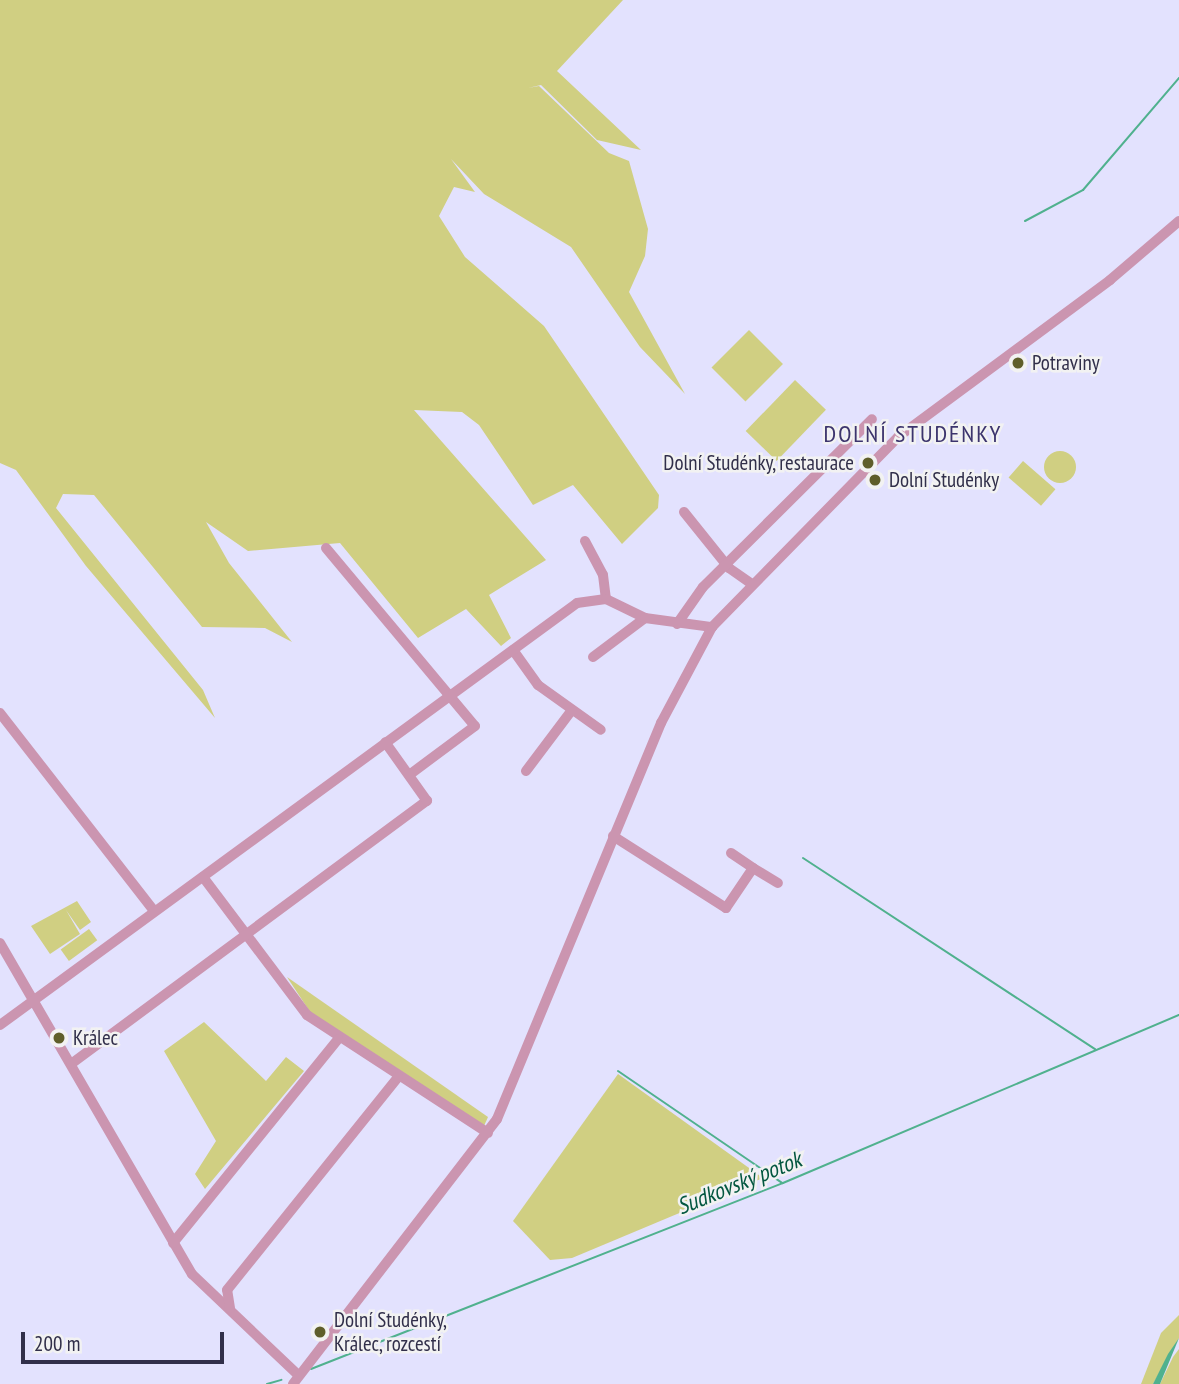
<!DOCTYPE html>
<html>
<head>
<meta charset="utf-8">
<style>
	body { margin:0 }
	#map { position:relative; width:1179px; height:1384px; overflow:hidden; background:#e3e2fe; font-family:"PT Sans Narrow",sans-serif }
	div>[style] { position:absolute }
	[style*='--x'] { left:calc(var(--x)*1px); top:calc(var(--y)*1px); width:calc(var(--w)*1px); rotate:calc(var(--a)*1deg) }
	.green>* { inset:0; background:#d0cf82; transform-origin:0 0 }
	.round { border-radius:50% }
	.water>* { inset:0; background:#50b18e }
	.stream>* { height:2px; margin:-1px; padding:0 1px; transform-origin:1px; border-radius:1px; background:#50b18e }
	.minor>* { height:10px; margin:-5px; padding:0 5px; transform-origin:5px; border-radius:5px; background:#cb95b0 }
	.dots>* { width:19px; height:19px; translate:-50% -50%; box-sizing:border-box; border:4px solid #f2f2f2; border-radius:50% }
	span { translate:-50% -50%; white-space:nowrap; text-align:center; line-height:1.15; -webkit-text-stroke:5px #f2f2f2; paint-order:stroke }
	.poi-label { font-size:21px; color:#312f4a }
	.left { translate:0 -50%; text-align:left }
	.right { translate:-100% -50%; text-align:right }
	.water-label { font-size:23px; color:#035740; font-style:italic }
	.quarter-label { font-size:24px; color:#3c346d; letter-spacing:2px }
	.scale { position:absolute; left:21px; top:1332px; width:203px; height:32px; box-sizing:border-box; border:4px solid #312f4a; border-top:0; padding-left:9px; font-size:21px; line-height:24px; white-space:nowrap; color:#312f4a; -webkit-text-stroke:5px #f2f2f2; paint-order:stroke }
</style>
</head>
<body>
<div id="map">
	<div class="green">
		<i style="clip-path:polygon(0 0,623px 0,557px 71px,641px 150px,597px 140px,541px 85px,528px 88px,539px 86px,609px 153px,629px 161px,648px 229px,645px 256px,629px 292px,685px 394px,640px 347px,571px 247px,484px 194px,451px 159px,475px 192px,454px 187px,439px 216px,465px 257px,544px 326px,659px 495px,658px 508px,622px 544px,573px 485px,533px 505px,479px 425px,462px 412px,414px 410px,546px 560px,489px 595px,511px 638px,501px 646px,466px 609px,418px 638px,340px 543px,248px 551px,206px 522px,229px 563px,292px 642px,265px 628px,202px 627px,94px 495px,63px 494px,56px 508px,203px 690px,215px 718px,86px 566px,16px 470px,0 463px)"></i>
		<i style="left:749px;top:330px;width:48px;height:53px;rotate:45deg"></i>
		<i style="left:795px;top:380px;width:43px;height:71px;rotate:44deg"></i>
		<i class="round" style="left:1044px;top:451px;width:32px;height:32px"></i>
		<i style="left:1023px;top:461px;width:43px;height:22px;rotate:41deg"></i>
		<i style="clip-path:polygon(77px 901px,91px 922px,80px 930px,66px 910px,80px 934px,50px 954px,31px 926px)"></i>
		<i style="left:89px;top:929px;width:14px;height:35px;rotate:54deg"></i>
		<i style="clip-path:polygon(287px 977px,488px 1117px,484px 1126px,312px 1015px)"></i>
		<i style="clip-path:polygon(204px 1022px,266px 1081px,286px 1057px,304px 1071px,205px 1189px,195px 1174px,216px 1141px,164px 1051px)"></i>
		<i style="clip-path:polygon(618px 1074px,763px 1178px,572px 1258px,550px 1260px,513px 1221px)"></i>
		<i style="clip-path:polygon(1179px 1315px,1179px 1338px,1153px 1384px,1141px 1384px,1161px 1333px)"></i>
		<i style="clip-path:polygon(1179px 1349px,1179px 1384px,1160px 1384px,1173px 1357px)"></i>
	</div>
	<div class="water">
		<i style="clip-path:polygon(1179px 1338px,1160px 1384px,1153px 1384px,1168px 1354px)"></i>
	</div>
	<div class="stream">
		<i style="--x:1025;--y:221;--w:66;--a:-28.1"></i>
		<i style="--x:1083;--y:190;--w:148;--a:-49.4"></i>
		<i style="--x:803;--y:858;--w:349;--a:33.2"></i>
		<i style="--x:618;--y:1071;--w:199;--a:34.3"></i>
		<i style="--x:311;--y:1369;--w:507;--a:-21.51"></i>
		<i style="--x:783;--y:1183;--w:430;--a:-23"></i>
		<i style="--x:267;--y:1384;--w:15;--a:-16"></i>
	</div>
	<div class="minor">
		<i style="--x:684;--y:512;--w:72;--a:51.2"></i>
		<i style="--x:729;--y:568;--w:29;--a:35"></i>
		<i style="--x:585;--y:541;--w:38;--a:62"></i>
		<i style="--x:603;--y:575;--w:24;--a:83"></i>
		<i style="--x:326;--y:548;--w:232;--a:50.1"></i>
		<i style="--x:475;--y:726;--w:82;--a:143.4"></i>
		<i style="--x:677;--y:624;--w:45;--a:-54.9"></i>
		<i style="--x:703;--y:587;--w:238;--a:-44.8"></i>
		<i style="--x:513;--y:650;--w:43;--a:54.5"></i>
		<i style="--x:538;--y:685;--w:77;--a:35.5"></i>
		<i style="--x:593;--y:657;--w:65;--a:-36.9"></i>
		<i style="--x:0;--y:713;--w:251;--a:52.1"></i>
		<i style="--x:526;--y:771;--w:76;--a:-53"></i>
		<i style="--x:613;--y:836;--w:134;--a:32.5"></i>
		<i style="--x:726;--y:908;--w:48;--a:-56"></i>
		<i style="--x:753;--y:868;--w:29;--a:31"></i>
		<i style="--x:731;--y:853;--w:27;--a:34"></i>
		<i style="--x:203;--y:877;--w:173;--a:53"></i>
		<i style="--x:307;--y:1015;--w:216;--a:33.1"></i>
		<i style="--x:0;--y:943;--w:383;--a:59.9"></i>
		<i style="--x:192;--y:1274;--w:145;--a:43.6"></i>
		<i style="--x:0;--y:1025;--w:715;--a:-36.18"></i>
		<i style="--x:577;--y:603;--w:29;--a:-8"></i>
		<i style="--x:606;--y:599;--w:43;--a:26"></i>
		<i style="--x:645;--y:618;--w:68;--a:7.7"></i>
		<i style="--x:71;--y:1064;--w:443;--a:-36.5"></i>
		<i style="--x:427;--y:801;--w:72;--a:-125.4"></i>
		<i style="--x:173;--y:1243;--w:262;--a:-51"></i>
		<i style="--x:230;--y:1308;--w:18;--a:-99"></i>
		<i style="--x:227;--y:1290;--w:273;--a:-51.2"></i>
		<i style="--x:293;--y:1384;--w:334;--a:-52.4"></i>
		<i style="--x:497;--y:1119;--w:429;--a:-67.5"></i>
		<i style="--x:661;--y:723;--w:109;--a:-62"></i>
		<i style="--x:712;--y:627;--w:266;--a:-45.6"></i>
		<i style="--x:898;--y:437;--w:264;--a:-36.5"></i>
		<i style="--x:1110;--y:280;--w:91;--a:-40.5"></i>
	</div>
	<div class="dots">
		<i style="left:1018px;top:363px;background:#5f5e2a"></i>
		<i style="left:868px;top:463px;background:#5f5e2a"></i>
		<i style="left:875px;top:480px;background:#5f5e2a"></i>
		<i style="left:59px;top:1038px;background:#5f5e2a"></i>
		<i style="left:320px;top:1332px;background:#5f5e2a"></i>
	</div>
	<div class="poi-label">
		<span class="left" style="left:1032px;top:363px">Potraviny</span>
		<span class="right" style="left:854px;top:463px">Dolní Studénky, restaurace</span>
		<span class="left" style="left:889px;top:480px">Dolní Studénky</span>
		<span class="left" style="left:73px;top:1038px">Králec</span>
		<span class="left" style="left:334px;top:1332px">Dolní Studénky,<br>Králec, rozcestí</span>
	</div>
	<div class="water-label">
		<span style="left:739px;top:1183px;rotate:-22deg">Sudkovský potok</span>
	</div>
	<div class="quarter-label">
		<span style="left:913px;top:434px">DOLNÍ STUDÉNKY</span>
	</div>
	<div class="scale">200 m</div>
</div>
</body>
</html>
